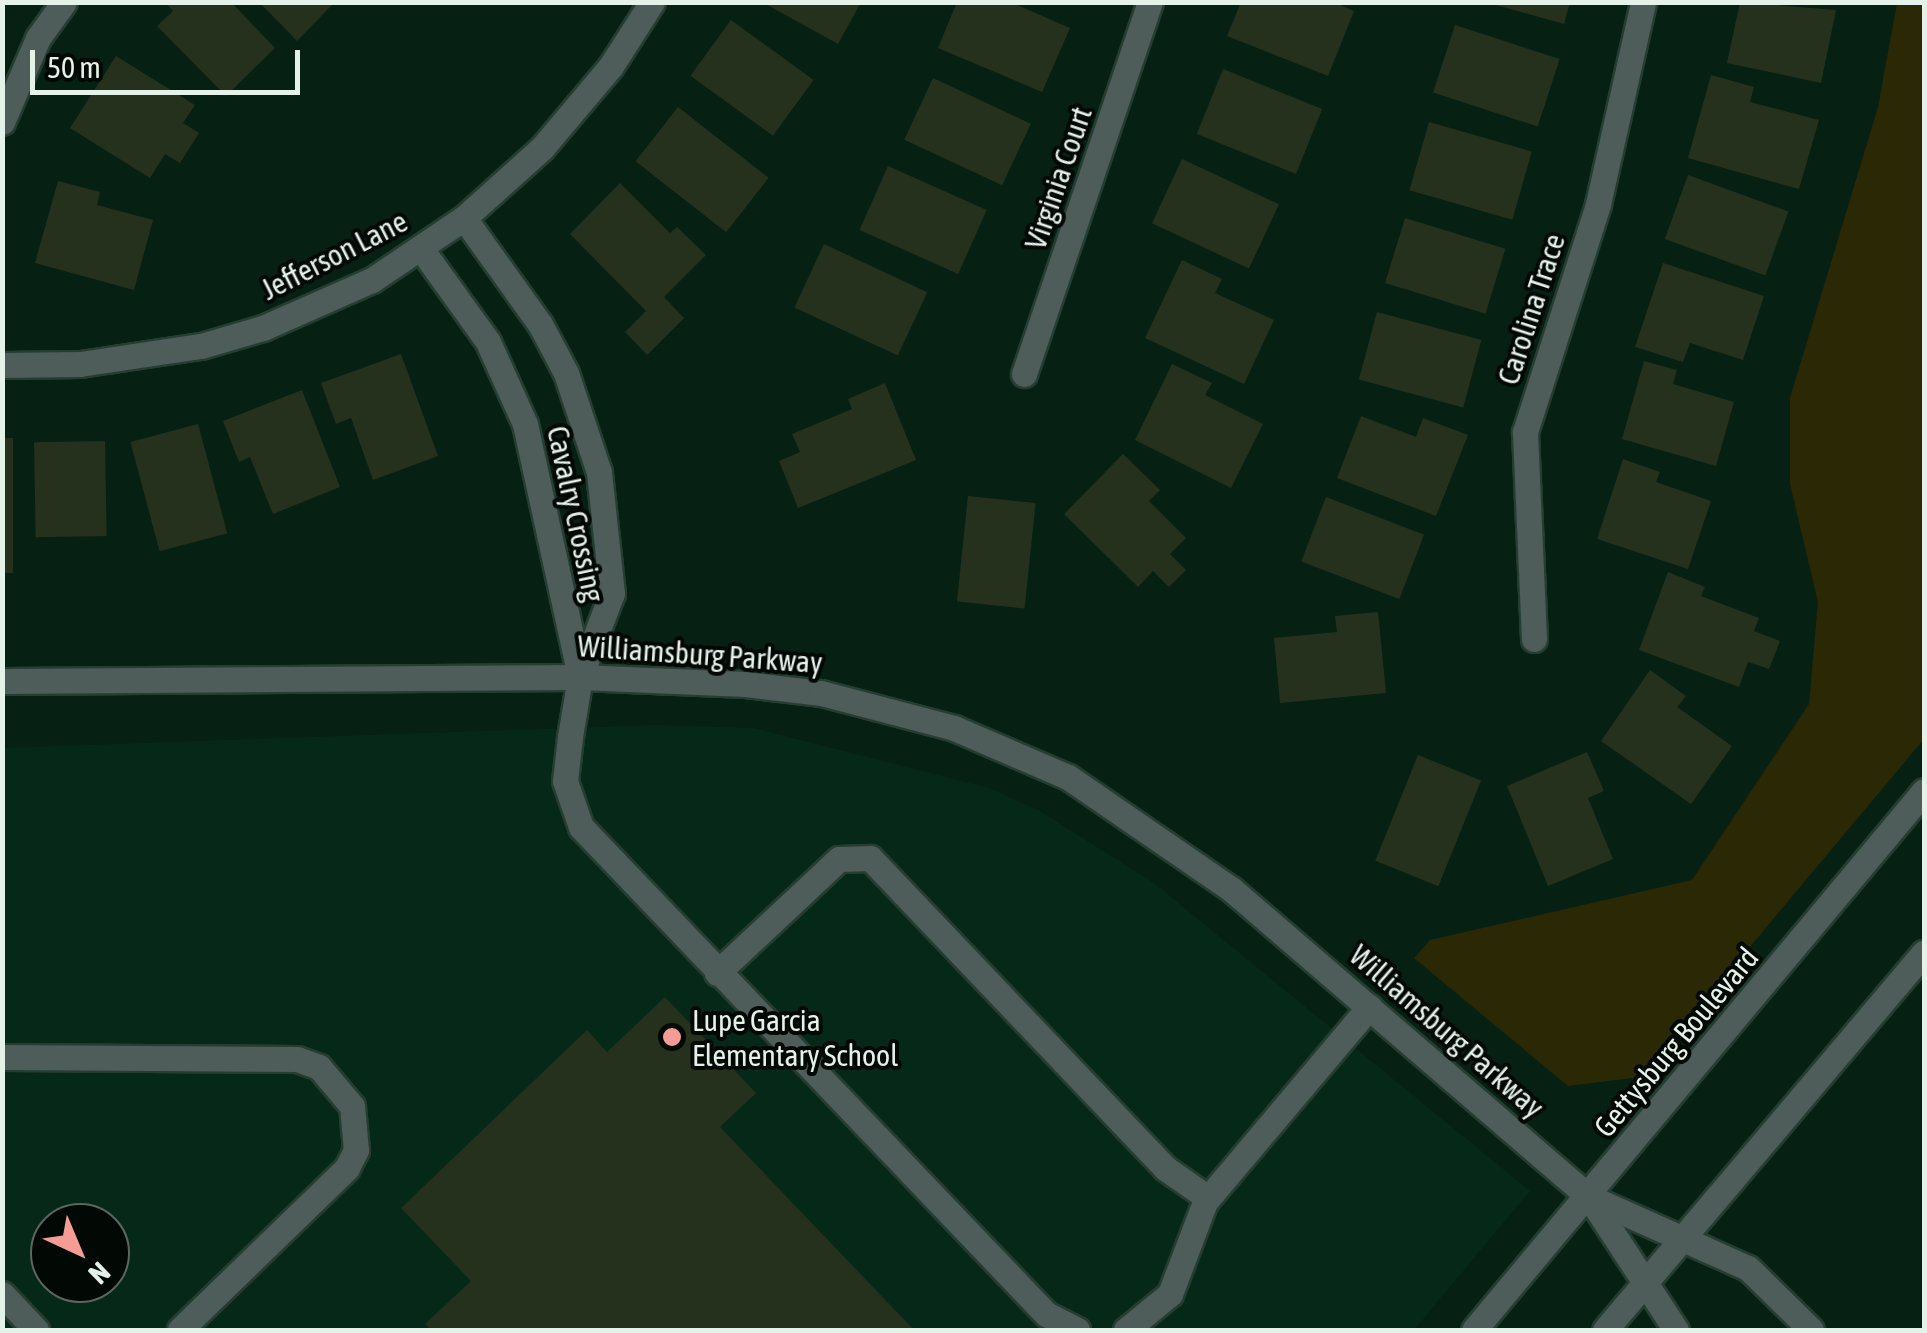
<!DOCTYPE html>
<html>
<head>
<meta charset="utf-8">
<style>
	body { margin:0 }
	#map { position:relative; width:1927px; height:1333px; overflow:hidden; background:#072014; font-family:"Asap Condensed",sans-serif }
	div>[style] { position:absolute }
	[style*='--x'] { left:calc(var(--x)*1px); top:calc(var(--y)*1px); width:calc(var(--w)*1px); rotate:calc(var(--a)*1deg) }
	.built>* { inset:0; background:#062818 }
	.green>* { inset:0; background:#2a2805 }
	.building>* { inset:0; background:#25311c; transform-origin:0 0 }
	.roads { filter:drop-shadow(2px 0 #263d32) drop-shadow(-2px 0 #263d32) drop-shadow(0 2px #263d32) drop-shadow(0 -2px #263d32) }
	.minor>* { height:25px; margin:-12.5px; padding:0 12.5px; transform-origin:12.5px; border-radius:12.5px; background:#4e5c5a }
	.dots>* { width:28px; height:28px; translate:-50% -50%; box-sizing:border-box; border:5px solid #020804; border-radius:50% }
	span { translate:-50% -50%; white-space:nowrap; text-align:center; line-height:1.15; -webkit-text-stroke:8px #020804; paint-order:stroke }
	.street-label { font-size:30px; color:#e4f2ea }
	.poi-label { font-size:30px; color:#e4f2ea }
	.left { translate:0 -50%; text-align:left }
	.frame { position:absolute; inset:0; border:5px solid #e4f2ea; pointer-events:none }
	.north { position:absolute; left:30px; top:1203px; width:100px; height:100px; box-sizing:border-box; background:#020804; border:2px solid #5c6660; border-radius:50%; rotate:136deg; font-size:28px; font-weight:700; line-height:40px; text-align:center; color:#e4f2ea }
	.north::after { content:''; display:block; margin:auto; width:35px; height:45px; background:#f59c94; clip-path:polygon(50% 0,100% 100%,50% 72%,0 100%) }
	.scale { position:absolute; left:30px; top:50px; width:270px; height:45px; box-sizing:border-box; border:5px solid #e4f2ea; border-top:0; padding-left:12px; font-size:30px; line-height:35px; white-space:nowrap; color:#e4f2ea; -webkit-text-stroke:8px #020804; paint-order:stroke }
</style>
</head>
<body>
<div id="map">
	<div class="built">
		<i style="clip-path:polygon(evenodd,655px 725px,753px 728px,989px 788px,1040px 811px,1154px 883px,1530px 1191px,1414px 1330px,3px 1330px,2px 748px,655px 725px,50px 1223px,110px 1223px,110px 1283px,50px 1283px,50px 1223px)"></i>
	</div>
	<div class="green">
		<i style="clip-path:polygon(1897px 3px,1924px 3px,1924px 739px,1641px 1077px,1568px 1086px,1414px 958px,1430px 940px,1692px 880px,1809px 704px,1818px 602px,1790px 484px,1790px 398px,1878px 107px)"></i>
	</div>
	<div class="building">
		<i style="clip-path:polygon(165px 2px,231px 2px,275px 48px,226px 96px,157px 26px,173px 11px)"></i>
		<i style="clip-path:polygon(259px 2px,335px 2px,297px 41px)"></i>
		<i style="clip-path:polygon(762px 2px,861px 2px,838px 44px)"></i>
		<i style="clip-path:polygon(957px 2px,1010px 2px,1070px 28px,1042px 92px,938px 48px)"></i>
		<i style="clip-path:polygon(1241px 2px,1333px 2px,1354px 11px,1328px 76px,1227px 36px)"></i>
		<i style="clip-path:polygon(1485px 2px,1570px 2px,1564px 24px)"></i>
		<i style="clip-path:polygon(1740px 2px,1836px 10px,1821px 83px,1727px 63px)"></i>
		<i style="left:731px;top:20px;width:102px;height:69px;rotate:36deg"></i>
		<i style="left:1455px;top:25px;width:110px;height:71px;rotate:18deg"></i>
		<i style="clip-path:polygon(116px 56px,195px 105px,183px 123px,199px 133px,180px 163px,165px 154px,150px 178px,70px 128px)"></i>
		<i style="left:1223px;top:69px;width:107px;height:70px;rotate:22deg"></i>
		<i style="clip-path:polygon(1711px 75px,1754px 87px,1750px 102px,1819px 120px,1799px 189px,1688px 158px)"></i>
		<i style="left:933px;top:78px;width:108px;height:68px;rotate:25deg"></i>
		<i style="left:678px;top:107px;width:115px;height:69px;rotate:38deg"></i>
		<i style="left:1429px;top:122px;width:107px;height:71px;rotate:16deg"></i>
		<i style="left:1182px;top:159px;width:107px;height:71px;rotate:25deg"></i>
		<i style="left:888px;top:166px;width:108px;height:70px;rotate:24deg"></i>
		<i style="left:1688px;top:175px;width:107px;height:68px;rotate:20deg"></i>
		<i style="clip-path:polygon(58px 181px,100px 192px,97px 205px,153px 220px,134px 290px,35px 263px)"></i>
		<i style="clip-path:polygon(620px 183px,670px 233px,677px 227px,706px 255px,664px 297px,684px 318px,647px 355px,625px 332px,646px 311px,570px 234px)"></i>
		<i style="left:1405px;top:218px;width:105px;height:68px;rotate:17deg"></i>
		<i style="left:824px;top:244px;width:114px;height:70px;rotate:25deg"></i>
		<i style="clip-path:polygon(1182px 260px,1222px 279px,1215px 293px,1274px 320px,1244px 384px,1145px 338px)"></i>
		<i style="clip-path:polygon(1663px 263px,1764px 296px,1743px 360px,1690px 343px,1683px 362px,1635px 347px)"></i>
		<i style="left:1377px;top:312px;width:108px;height:70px;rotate:15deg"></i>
		<i style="clip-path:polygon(401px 354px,438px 456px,373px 480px,351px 418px,336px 424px,321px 383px)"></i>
		<i style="clip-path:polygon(1644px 361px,1677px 370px,1673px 384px,1734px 402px,1716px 466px,1622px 439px)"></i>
		<i style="clip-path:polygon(1172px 364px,1212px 383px,1205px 395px,1263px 424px,1231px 488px,1135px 440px)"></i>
		<i style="clip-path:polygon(885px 383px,916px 460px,798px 508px,779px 461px,800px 452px,792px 434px,852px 409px,848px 399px)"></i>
		<i style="clip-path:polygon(302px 390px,340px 487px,273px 514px,250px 457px,239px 462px,223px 421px)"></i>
		<i style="clip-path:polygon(1361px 416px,1416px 437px,1423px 418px,1468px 435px,1436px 516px,1337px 478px)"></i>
		<i style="left:198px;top:424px;width:113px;height:70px;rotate:75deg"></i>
		<i style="left:2px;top:438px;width:11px;height:135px"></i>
		<i style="left:105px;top:441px;width:95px;height:71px;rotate:89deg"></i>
		<i style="clip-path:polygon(1123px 454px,1160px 490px,1149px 501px,1186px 538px,1170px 554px,1186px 570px,1169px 587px,1153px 571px,1138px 587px,1064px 514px)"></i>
		<i style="clip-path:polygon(1623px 459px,1660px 472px,1656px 482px,1711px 501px,1688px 569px,1597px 539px)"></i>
		<i style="left:968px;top:496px;width:68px;height:106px;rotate:6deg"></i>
		<i style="left:1326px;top:497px;width:105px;height:69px;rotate:21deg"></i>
		<i style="clip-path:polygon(1668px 572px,1705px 587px,1701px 596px,1759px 618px,1754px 631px,1780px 641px,1769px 669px,1748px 662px,1739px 687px,1639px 650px)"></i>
		<i style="clip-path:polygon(1378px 612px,1386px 693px,1280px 703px,1274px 638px,1337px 632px,1335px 616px)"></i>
		<i style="clip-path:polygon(1650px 670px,1686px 696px,1677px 707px,1732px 746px,1691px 804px,1601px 741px)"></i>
		<i style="clip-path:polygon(1587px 752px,1604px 791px,1588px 798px,1613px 859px,1548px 886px,1507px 786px)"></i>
		<i style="left:1418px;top:755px;width:68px;height:114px;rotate:22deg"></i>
		<i style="clip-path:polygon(665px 997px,756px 1093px,720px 1127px,914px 1330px,431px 1330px,425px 1324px,471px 1281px,401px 1208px,587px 1030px,607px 1052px)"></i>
	</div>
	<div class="roads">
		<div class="minor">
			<i style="--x:2;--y:122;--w:91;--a:-66.8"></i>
			<i style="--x:38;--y:38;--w:44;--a:-54.2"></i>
			<i style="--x:464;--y:218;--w:130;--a:54.4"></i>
			<i style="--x:540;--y:324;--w:55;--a:62"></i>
			<i style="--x:566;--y:373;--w:104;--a:71.6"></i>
			<i style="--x:599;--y:472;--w:122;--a:83.9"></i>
			<i style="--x:612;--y:593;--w:90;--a:110.9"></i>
			<i style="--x:580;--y:677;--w:61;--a:99.5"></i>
			<i style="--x:570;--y:737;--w:44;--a:96.5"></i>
			<i style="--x:565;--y:781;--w:49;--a:70.8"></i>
			<i style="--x:581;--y:827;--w:673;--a:46.32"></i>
			<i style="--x:1046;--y:1314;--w:35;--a:27"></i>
			<i style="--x:422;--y:250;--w:113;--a:54.3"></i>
			<i style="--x:488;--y:342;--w:90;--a:65.7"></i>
			<i style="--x:525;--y:424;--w:259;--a:77.7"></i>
			<i style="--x:2;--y:365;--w:78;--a:-0.7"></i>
			<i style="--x:80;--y:364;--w:122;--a:-8.5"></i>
			<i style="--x:201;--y:346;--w:65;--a:-16.2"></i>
			<i style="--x:263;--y:328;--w:119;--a:-23.8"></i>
			<i style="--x:372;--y:280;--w:111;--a:-34"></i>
			<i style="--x:464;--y:218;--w:105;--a:-41.9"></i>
			<i style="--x:542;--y:148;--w:107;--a:-49.9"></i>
			<i style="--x:611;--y:66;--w:76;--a:-57.4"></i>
			<i style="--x:1024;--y:374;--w:393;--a:-71.3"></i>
			<i style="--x:1534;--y:639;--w:207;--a:-92.5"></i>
			<i style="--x:1525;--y:432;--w:239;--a:-72.2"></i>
			<i style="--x:1598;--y:204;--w:207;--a:-77.4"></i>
			<i style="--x:2;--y:681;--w:578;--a:-0.4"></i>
			<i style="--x:580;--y:677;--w:165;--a:2.4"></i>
			<i style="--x:745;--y:684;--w:77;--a:6.8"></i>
			<i style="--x:821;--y:693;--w:138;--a:14.7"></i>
			<i style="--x:954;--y:728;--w:124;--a:23.3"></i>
			<i style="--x:1068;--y:777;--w:198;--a:34.5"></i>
			<i style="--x:1231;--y:889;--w:472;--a:40.7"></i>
			<i style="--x:1589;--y:1197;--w:159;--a:56.8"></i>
			<i style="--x:717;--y:973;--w:167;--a:-43.1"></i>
			<i style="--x:839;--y:859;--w:31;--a:-2"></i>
			<i style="--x:870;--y:858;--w:428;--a:46.4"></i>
			<i style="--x:1165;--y:1168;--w:52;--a:34.9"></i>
			<i style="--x:2;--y:1057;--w:295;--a:0.4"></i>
			<i style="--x:297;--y:1059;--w:23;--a:20"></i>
			<i style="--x:319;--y:1067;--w:51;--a:49.8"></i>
			<i style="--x:352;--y:1106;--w:44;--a:84.8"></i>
			<i style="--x:356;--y:1150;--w:20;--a:117"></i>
			<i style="--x:347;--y:1168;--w:233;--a:135.9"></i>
			<i style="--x:1589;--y:1197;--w:174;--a:24.1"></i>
			<i style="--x:1748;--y:1268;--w:88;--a:44.5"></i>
			<i style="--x:2;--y:1294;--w:50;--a:46.6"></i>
			<i style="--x:1126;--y:1330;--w:57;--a:-39.3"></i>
			<i style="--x:1170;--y:1294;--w:98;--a:-69.2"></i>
			<i style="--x:1205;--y:1202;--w:255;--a:-49.9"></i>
			<i style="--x:1474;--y:1330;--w:702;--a:-50.14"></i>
			<i style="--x:1605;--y:1330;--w:494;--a:-49.8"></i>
		</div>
	</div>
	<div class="dots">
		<i style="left:672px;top:1037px;background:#f59c94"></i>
	</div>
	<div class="street-label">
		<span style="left:1058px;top:178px;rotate:-71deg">Virginia Court</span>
		<span style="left:334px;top:255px;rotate:-27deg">Jefferson Lane</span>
		<span style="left:1531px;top:309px;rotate:-72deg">Carolina Trace</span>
		<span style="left:576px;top:514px;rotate:78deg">Cavalry Crossing</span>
		<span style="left:700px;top:654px;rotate:4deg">Williamsburg Parkway</span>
		<span style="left:1447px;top:1031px;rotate:41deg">Williamsburg Parkway</span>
		<span style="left:1676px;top:1042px;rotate:-50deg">Gettysburg Boulevard</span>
	</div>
	<div class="poi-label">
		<span class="left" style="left:692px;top:1037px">Lupe Garcia<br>Elementary School</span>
	</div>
	<div class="frame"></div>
	<div class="north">N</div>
	<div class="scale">50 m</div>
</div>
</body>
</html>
